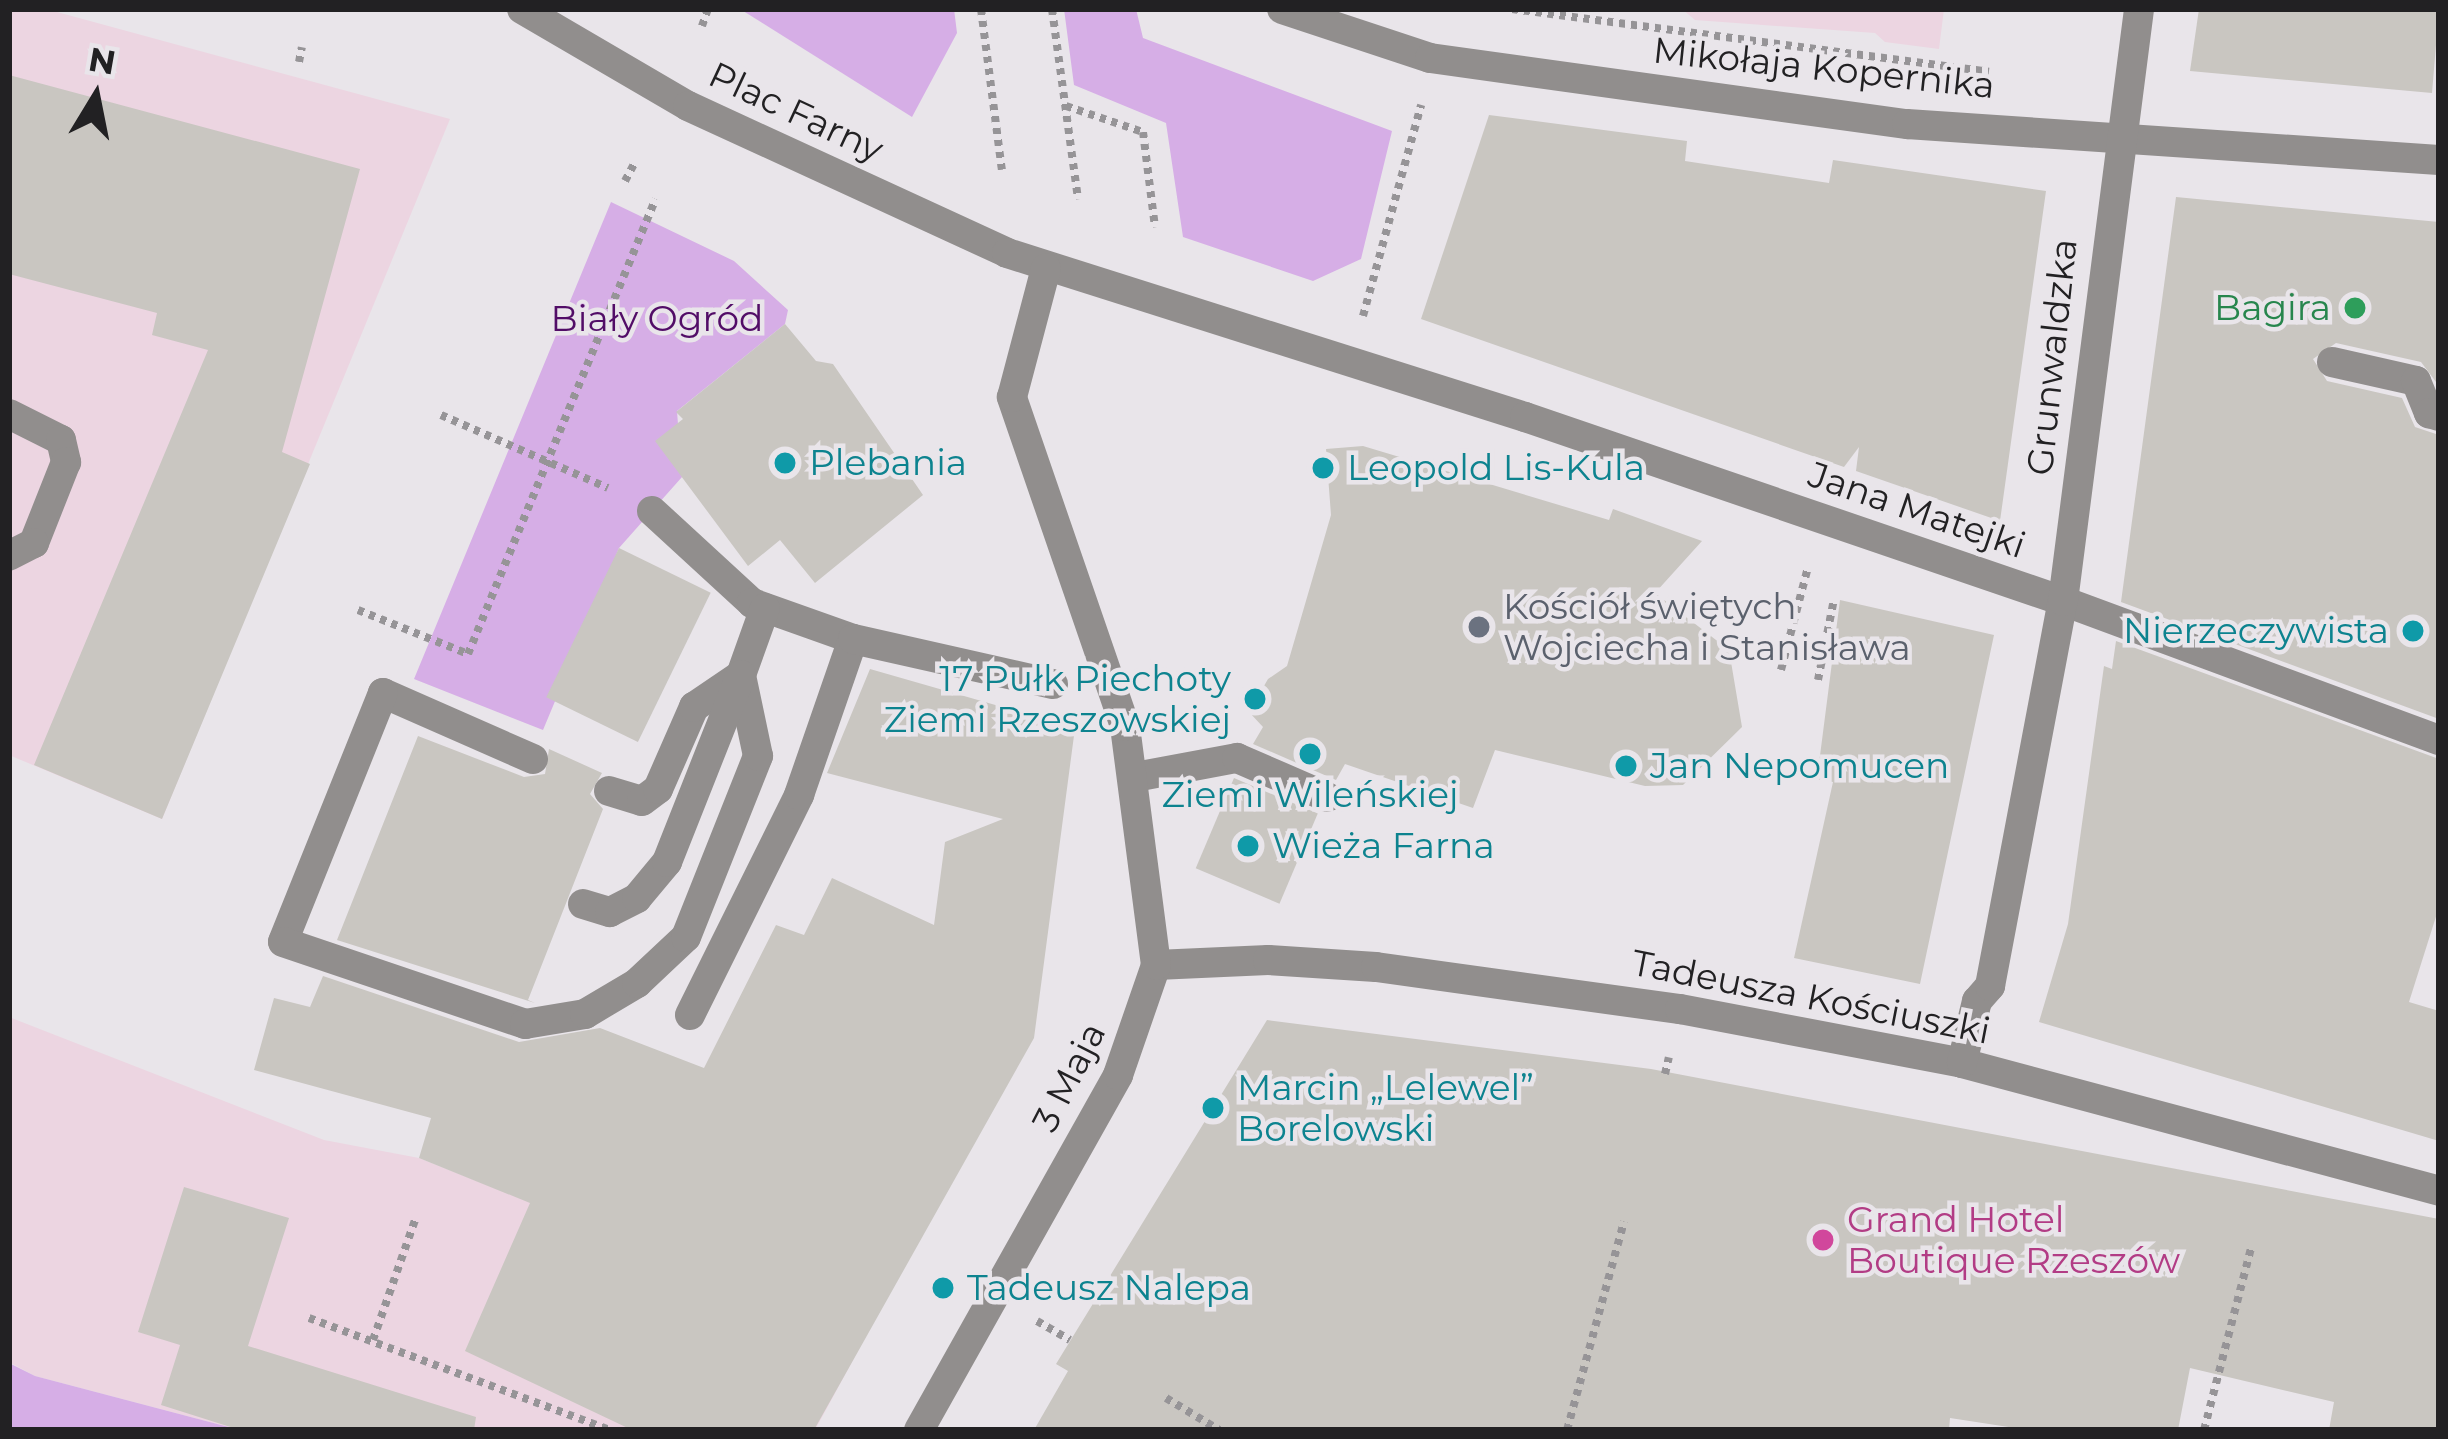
<!DOCTYPE html>
<html>
<head>
<meta charset="utf-8">
<style>
	body { margin:0 }
	#map { position:relative; width:2448px; height:1439px; overflow:hidden; background:#e9e5ea; font-family:Montserrat,sans-serif }
	div>[style] { position:absolute }
	[style*='--x'] { left:calc(var(--x)*1px); top:calc(var(--y)*1px); width:calc(var(--w)*1px); rotate:calc(var(--a)*1deg) }
	.commercial>* { inset:0; background:#ecd5e1 }
	.green>* { inset:0; background:#d6aee6 }
	.building>* { inset:0; background:#c9c6c1; transform-origin:0 0 }
	.path>* { height:8px; margin-top:-4px; transform-origin:0; background:repeating-linear-gradient(90deg,#969497 0 6px,transparent 0 12px) }
	.lane>* { height:30px; margin:-15px; padding:0 15px; transform-origin:15px; border-radius:15px; background:#918e8d }
	.street>* { height:30px; margin:-15px; padding:0 15px; transform-origin:15px; border-radius:15px; background:#918e8d }
	.dots>* { width:33px; height:33px; translate:-50% -50%; box-sizing:border-box; border:6px solid #e9e5ea; border-radius:50% }
	span { translate:-50% -50%; white-space:nowrap; text-align:center; line-height:1.15; -webkit-text-stroke:9px #e9e5ea; paint-order:stroke }
	.street-label { font-size:36px; color:#222123 }
	.leisure-label { font-size:36px; color:#27864d }
	.right { translate:-100% -50%; text-align:right }
	.park-label { font-size:36px; color:#520d67 }
	.culture-label { font-size:36px; color:#0d838f }
	.left { translate:0 -50%; text-align:left }
	.worship-label { font-size:36px; color:#5b616d }
	.hotel-label { font-size:36px; color:#b23c85 }
	.frame { position:absolute; inset:0; border:12px solid #222123; pointer-events:none }
	.north { position:absolute; left:36px; top:36px; width:120px; height:120px; -webkit-text-stroke:9px #e9e5ea; paint-order:stroke; rotate:10deg; font-size:33px; font-weight:700; line-height:48px; text-align:center; color:#222123 }
	.north::after { content:''; display:block; margin:auto; width:42px; height:54px; background:#222123; clip-path:polygon(50% 0,100% 100%,50% 72%,0 100%) }
</style>
</head>
<body>
<div id="map">
	<div class="commercial">
		<i style="clip-path:polygon(9px 9px,46px 9px,450px 119px,162px 819px,9px 755px)"></i>
		<i style="clip-path:polygon(1682px 9px,1944px 9px,1939px 49px,1885px 42px,1875px 33px,1695px 20px)"></i>
		<i style="clip-path:polygon(9px 1017px,324px 1140px,419px 1158px,866px 1336px,815px 1430px,240px 1430px,35px 1376px,9px 1362px)"></i>
	</div>
	<div class="green">
		<i style="clip-path:polygon(740px 9px,954px 9px,957px 33px,912px 117px)"></i>
		<i style="clip-path:polygon(1064px 9px,1136px 9px,1143px 38px,1392px 131px,1361px 259px,1313px 281px,1183px 237px,1166px 123px,1074px 85px)"></i>
		<i style="clip-path:polygon(611px 202px,734px 261px,788px 310px,785px 324px,677px 411px,682px 477px,619px 548px,543px 730px,414px 679px)"></i>
		<i style="clip-path:polygon(9px 1363px,35px 1376px,240px 1430px,9px 1430px)"></i>
	</div>
	<div class="building">
		<i style="clip-path:polygon(2199px 9px,2439px 9px,2432px 93px,2190px 71px)"></i>
		<i style="clip-path:polygon(9px 75px,360px 169px,282px 452px,310px 464px,162px 819px,34px 765px,208px 350px,152px 335px,157px 313px,9px 274px)"></i>
		<i style="clip-path:polygon(1489px 115px,1687px 141px,1685px 161px,1829px 183px,1833px 160px,2046px 191px,2000px 521px,1856px 471px,1859px 447px,1844px 467px,1421px 319px)"></i>
		<i style="clip-path:polygon(2176px 197px,2439px 222px,2439px 386px,2421px 362px,2336px 343px,2313px 359px,2327px 381px,2402px 398px,2415px 427px,2439px 435px,2439px 719px,2121px 602px)"></i>
		<i style="clip-path:polygon(785px 324px,816px 361px,833px 364px,923px 495px,815px 583px,780px 540px,748px 566px,655px 441px,683px 419px,676px 412px)"></i>
		<i style="clip-path:polygon(1363px 446px,1609px 520px,1613px 509px,1702px 541px,1655px 593px,1729px 650px,1742px 727px,1683px 785px,1645px 786px,1495px 750px,1473px 808px,1345px 764px,1336px 780px,1253px 744px,1263px 727px,1249px 712px,1268px 679px,1287px 666px,1331px 515px,1326px 449px)"></i>
		<i style="left:619px;top:548px;width:102px;height:166px;rotate:26deg"></i>
		<i style="clip-path:polygon(1840px 600px,1994px 635px,1920px 984px,1794px 958px,1833px 782px,1817px 779px)"></i>
		<i style="clip-path:polygon(2116px 641px,2439px 759px,2439px 907px,2409px 1002px,2439px 1011px,2439px 1141px,2039px 1022px,2068px 924px,2104px 666px,2112px 669px)"></i>
		<i style="clip-path:polygon(870px 669px,1075px 728px,1034px 1038px,814px 1430px,632px 1430px,465px 1351px,530px 1203px,419px 1158px,431px 1118px,254px 1070px,274px 998px,310px 1007px,323px 976px,519px 1042px,600px 1028px,704px 1068px,776px 925px,804px 935px,832px 878px,934px 925px,945px 842px,1003px 819px,827px 773px)"></i>
		<i style="clip-path:polygon(418px 736px,524px 777px,545px 774px,549px 749px,602px 773px,590px 794px,603px 809px,528px 1000px,535px 1003px,337px 940px)"></i>
		<i style="left:1234px;top:778px;width:91px;height:98px;rotate:23deg"></i>
		<i style="clip-path:polygon(1267px 1020px,1651px 1069px,2439px 1219px,2439px 1430px,2329px 1430px,2334px 1402px,2190px 1368px,2178px 1430px,2028px 1430px,1950px 1418px,1949px 1430px,1034px 1430px,1068px 1371px,1056px 1364px)"></i>
		<i style="clip-path:polygon(184px 1187px,289px 1218px,248px 1346px,476px 1417px,474px 1430px,240px 1430px,161px 1405px,180px 1345px,138px 1332px)"></i>
	</div>
	<div class="path">
		<i style="--x:981;--y:9;--w:162;--a:82.6"></i>
		<i style="--x:1052;--y:9;--w:192;--a:82.2"></i>
		<i style="--x:1512;--y:9;--w:481;--a:7.5"></i>
		<i style="--x:702;--y:26;--w:18;--a:-71"></i>
		<i style="--x:299;--y:62;--w:15;--a:-79"></i>
		<i style="--x:1066;--y:106;--w:81;--a:18.7"></i>
		<i style="--x:1143;--y:132;--w:96;--a:82.8"></i>
		<i style="--x:625;--y:181;--w:21;--a:-62"></i>
		<i style="--x:1363;--y:316;--w:219;--a:-74.6"></i>
		<i style="--x:441;--y:415;--w:182;--a:23.6"></i>
		<i style="--x:358;--y:610;--w:118;--a:21.8"></i>
		<i style="--x:468;--y:654;--w:492;--a:-67.6"></i>
		<i style="--x:1781;--y:670;--w:106;--a:-75.3"></i>
		<i style="--x:1818;--y:680;--w:83;--a:-78.8"></i>
		<i style="--x:1665;--y:1074;--w:17;--a:-77"></i>
		<i style="--x:309;--y:1318;--w:321;--a:20.4"></i>
		<i style="--x:1037;--y:1321;--w:38;--a:30"></i>
		<i style="--x:373;--y:1340;--w:127;--a:-70.7"></i>
		<i style="--x:1166;--y:1398;--w:62;--a:31.1"></i>
		<i style="--x:1567;--y:1430;--w:216;--a:-74.7"></i>
		<i style="--x:2204;--y:1430;--w:191;--a:-75.5"></i>
	</div>
	<div class="lane">
		<i style="--x:2332;--y:362;--w:86;--a:12.7"></i>
		<i style="--x:2416;--y:381;--w:35;--a:68"></i>
		<i style="--x:2429;--y:413;--w:10;--a:17"></i>
		<i style="--x:9;--y:414;--w:58;--a:26.6"></i>
		<i style="--x:61;--y:440;--w:23;--a:77"></i>
		<i style="--x:66;--y:462;--w:87;--a:111.6"></i>
		<i style="--x:34;--y:543;--w:28;--a:153"></i>
		<i style="--x:652;--y:511;--w:136;--a:42.6"></i>
		<i style="--x:752;--y:603;--w:107;--a:19.6"></i>
		<i style="--x:533;--y:759;--w:164;--a:-156.3"></i>
		<i style="--x:383;--y:693;--w:268;--a:111.9"></i>
		<i style="--x:283;--y:942;--w:256;--a:18.7"></i>
		<i style="--x:525;--y:1024;--w:61;--a:-9.5"></i>
		<i style="--x:585;--y:1014;--w:61;--a:-30.8"></i>
		<i style="--x:637;--y:983;--w:67;--a:-43.2"></i>
		<i style="--x:686;--y:937;--w:195;--a:-68.3"></i>
		<i style="--x:758;--y:756;--w:83;--a:-101.9"></i>
		<i style="--x:741;--y:675;--w:71;--a:-70.3"></i>
		<i style="--x:609;--y:791;--w:34;--a:17"></i>
		<i style="--x:642;--y:801;--w:20;--a:-37"></i>
		<i style="--x:658;--y:789;--w:90;--a:-66.3"></i>
		<i style="--x:694;--y:707;--w:57;--a:-34.2"></i>
		<i style="--x:583;--y:904;--w:28;--a:17"></i>
		<i style="--x:610;--y:912;--w:30;--a:-27"></i>
		<i style="--x:637;--y:898;--w:47;--a:-50.2"></i>
		<i style="--x:667;--y:862;--w:201;--a:-68.4"></i>
		<i style="--x:690;--y:1015;--w:246;--a:-63.6"></i>
		<i style="--x:799;--y:795;--w:165;--a:-70.9"></i>
		<i style="--x:853;--y:639;--w:205;--a:12.7"></i>
	</div>
	<div class="street">
		<i style="--x:522;--y:9;--w:192;--a:30.3"></i>
		<i style="--x:688;--y:106;--w:351;--a:24.7"></i>
		<i style="--x:1007;--y:253;--w:543;--a:17.57"></i>
		<i style="--x:1525;--y:417;--w:569;--a:18.88"></i>
		<i style="--x:2063;--y:601;--w:401;--a:20.3"></i>
		<i style="--x:1282;--y:9;--w:156;--a:18.3"></i>
		<i style="--x:1430;--y:58;--w:482;--a:7.9"></i>
		<i style="--x:1907;--y:124;--w:533;--a:3.87"></i>
		<i style="--x:1135;--y:777;--w:104;--a:-10.6"></i>
		<i style="--x:1237;--y:758;--w:98;--a:23.4"></i>
		<i style="--x:1156;--y:965;--w:112;--a:-2.6"></i>
		<i style="--x:1268;--y:960;--w:108;--a:3.7"></i>
		<i style="--x:1376;--y:967;--w:307;--a:7.9"></i>
		<i style="--x:1680;--y:1009;--w:287;--a:10.8"></i>
		<i style="--x:1962;--y:1063;--w:494;--a:15"></i>
		<i style="--x:1962;--y:1063;--w:64;--a:-76.4"></i>
		<i style="--x:1977;--y:1001;--w:20;--a:-49"></i>
		<i style="--x:1990;--y:986;--w:392;--a:-79.3"></i>
		<i style="--x:2063;--y:601;--w:597;--a:-82.68"></i>
		<i style="--x:919;--y:1430;--w:407;--a:-60.7"></i>
		<i style="--x:1118;--y:1075;--w:116;--a:-70.9"></i>
		<i style="--x:1156;--y:965;--w:241;--a:-97.4"></i>
		<i style="--x:1125;--y:726;--w:348;--a:-109"></i>
		<i style="--x:1012;--y:397;--w:133;--a:-75.2"></i>
	</div>
	<div class="dots">
		<i style="left:2355px;top:308px;background:#2e9e5b"></i>
		<i style="left:785px;top:463px;background:#0f9aa8"></i>
		<i style="left:1323px;top:468px;background:#0f9aa8"></i>
		<i style="left:1479px;top:627px;background:#6b7280"></i>
		<i style="left:2413px;top:631px;background:#0f9aa8"></i>
		<i style="left:1255px;top:699px;background:#0f9aa8"></i>
		<i style="left:1310px;top:754px;background:#0f9aa8"></i>
		<i style="left:1626px;top:766px;background:#0f9aa8"></i>
		<i style="left:1248px;top:846px;background:#0f9aa8"></i>
		<i style="left:1213px;top:1108px;background:#0f9aa8"></i>
		<i style="left:1823px;top:1240px;background:#d1479c"></i>
		<i style="left:943px;top:1288px;background:#0f9aa8"></i>
	</div>
	<div class="street-label">
		<span style="left:1824px;top:68px;rotate:6deg">Mikołaja Kopernika</span>
		<span style="left:796px;top:112px;rotate:25deg">Plac Farny</span>
		<span style="left:2052px;top:357px;rotate:-84deg">Grunwaldzka</span>
		<span style="left:1917px;top:510px;rotate:19deg">Jana Matejki</span>
		<span style="left:1811px;top:997px;rotate:11deg">Tadeusza Kościuszki</span>
		<span style="left:1069px;top:1077px;rotate:-63deg">3 Maja</span>
	</div>
	<div class="leisure-label">
		<span class="right" style="left:2331px;top:308px">Bagira</span>
	</div>
	<div class="park-label">
		<span style="left:657px;top:319px">Biały Ogród</span>
	</div>
	<div class="culture-label">
		<span class="left" style="left:809px;top:463px">Plebania</span>
		<span class="left" style="left:1347px;top:468px">Leopold Lis-Kula</span>
		<span class="right" style="left:2389px;top:631px">Nierzeczywista</span>
		<span class="right" style="left:1231px;top:699px">17 Pułk Piechoty<br>Ziemi Rzeszowskiej</span>
		<span class="left" style="left:1650px;top:766px">Jan Nepomucen</span>
		<span style="left:1310px;top:795px">Ziemi Wileńskiej</span>
		<span class="left" style="left:1272px;top:846px">Wieża Farna</span>
		<span class="left" style="left:1237px;top:1108px">Marcin „Lelewel”<br>Borelowski</span>
		<span class="left" style="left:967px;top:1288px">Tadeusz Nalepa</span>
	</div>
	<div class="worship-label">
		<span class="left" style="left:1503px;top:627px">Kościół świętych<br>Wojciecha i Stanisława</span>
	</div>
	<div class="hotel-label">
		<span class="left" style="left:1847px;top:1240px">Grand Hotel<br>Boutique Rzeszów</span>
	</div>
	<div class="frame"></div>
	<div class="north">N</div>
</div>
</body>
</html>
